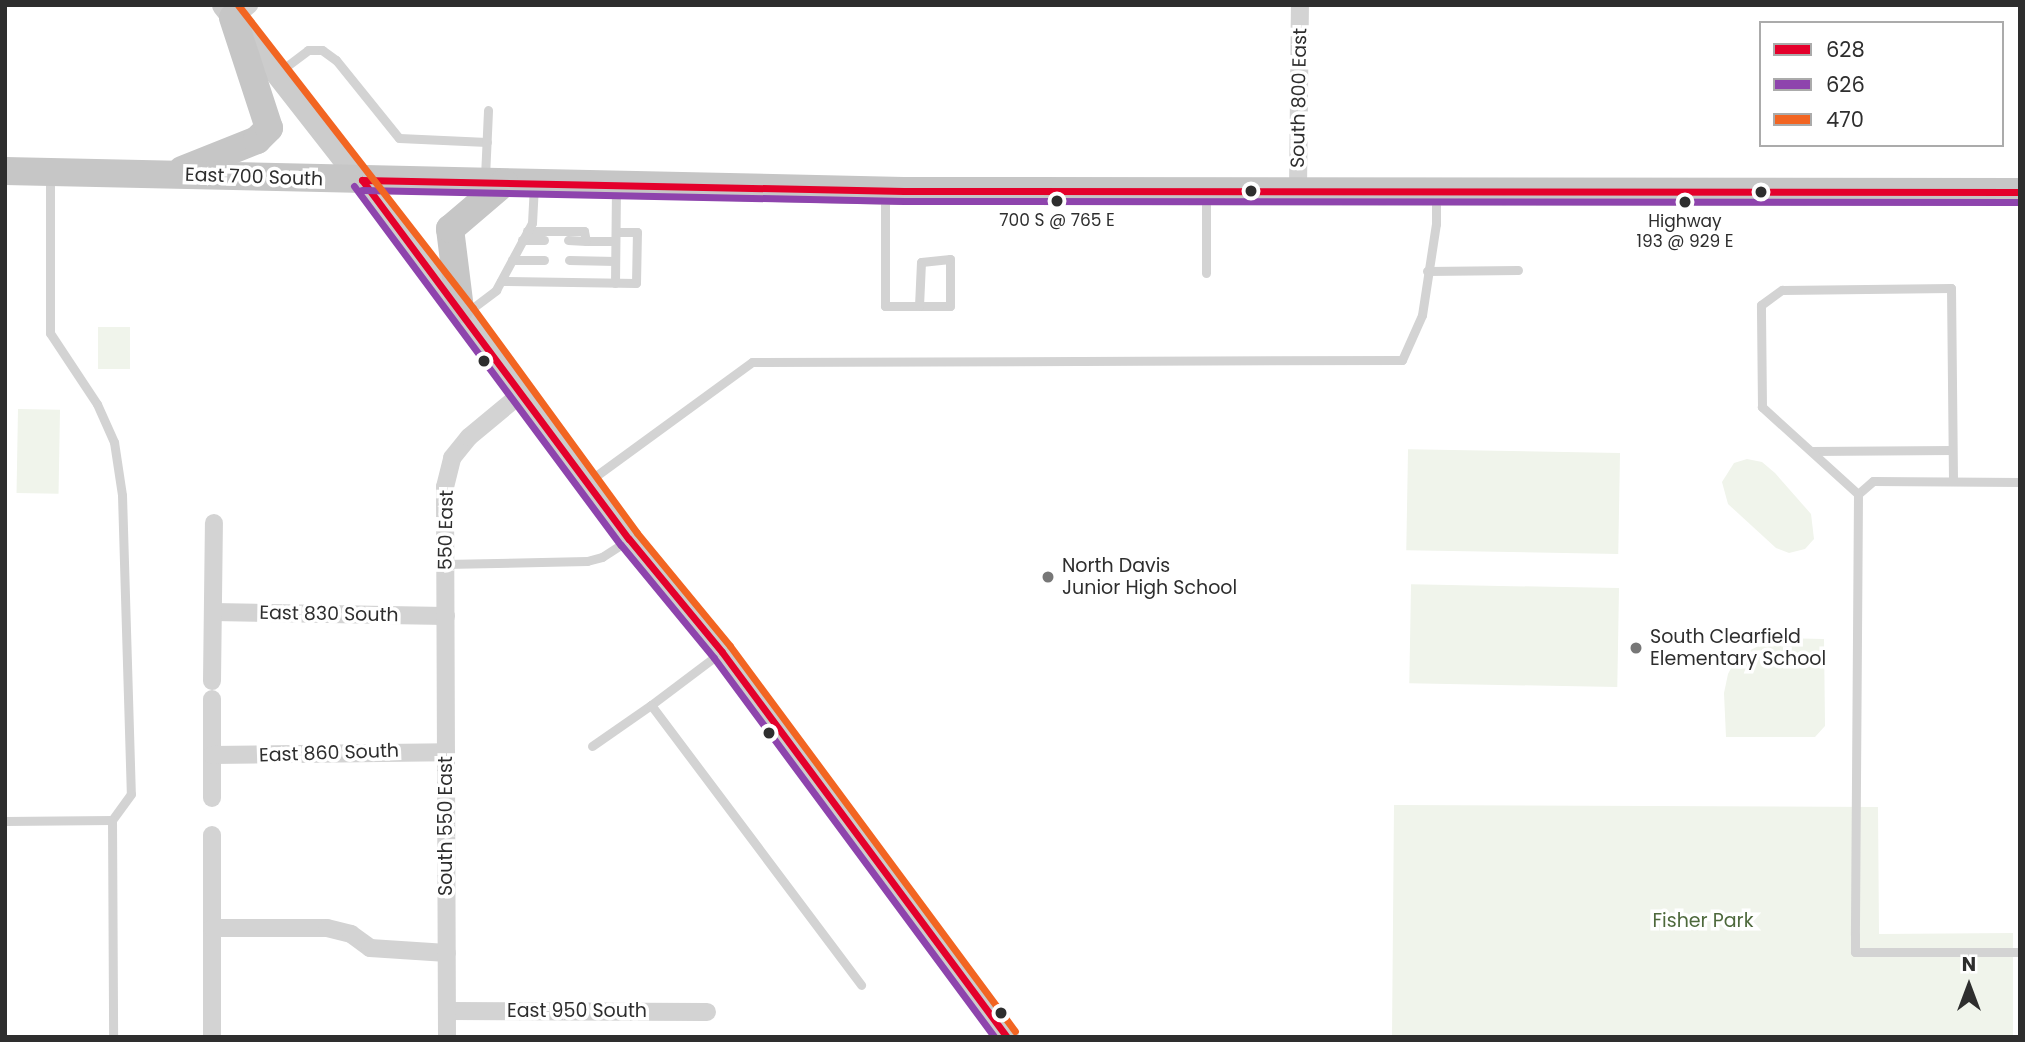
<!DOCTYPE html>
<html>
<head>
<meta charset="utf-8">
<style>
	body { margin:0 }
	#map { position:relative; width:2025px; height:1042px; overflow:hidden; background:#fff; font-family:Poppins,sans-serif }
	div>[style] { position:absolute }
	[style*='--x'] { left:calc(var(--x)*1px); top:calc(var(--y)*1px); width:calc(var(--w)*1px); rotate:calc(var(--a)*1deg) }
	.green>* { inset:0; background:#f0f4eb; transform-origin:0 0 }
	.lane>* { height:9px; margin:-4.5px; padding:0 4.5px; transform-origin:4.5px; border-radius:4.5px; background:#d3d3d3 }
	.street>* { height:18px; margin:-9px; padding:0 9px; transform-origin:9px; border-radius:9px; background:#d3d3d3 }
	.secondary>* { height:24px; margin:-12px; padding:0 12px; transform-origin:12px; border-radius:12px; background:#ccc }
	.primary>* { height:28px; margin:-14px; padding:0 14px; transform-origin:14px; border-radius:14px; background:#c6c6c6 }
	.bus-1>* { height:7px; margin:-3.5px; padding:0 3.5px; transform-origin:3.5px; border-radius:3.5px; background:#e4002b }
	.bus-2>* { height:7px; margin:-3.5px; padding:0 3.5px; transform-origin:3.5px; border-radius:3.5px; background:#8e44ad }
	.bus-3>* { height:7px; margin:-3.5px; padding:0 3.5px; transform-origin:3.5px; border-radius:3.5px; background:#f26522 }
	.dots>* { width:19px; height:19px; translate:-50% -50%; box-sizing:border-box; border:4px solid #fff; border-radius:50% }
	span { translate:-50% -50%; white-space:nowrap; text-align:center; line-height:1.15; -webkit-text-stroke:7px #fff; paint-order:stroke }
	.bus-label { font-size:17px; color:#2e2e2e }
	.street-label { font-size:19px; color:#2e2e2e }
	.poi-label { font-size:19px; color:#2e2e2e }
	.left { translate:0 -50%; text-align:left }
	.park-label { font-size:19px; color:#4e693c }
	.frame { position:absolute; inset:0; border:7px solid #2e2e2e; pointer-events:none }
	.legend { position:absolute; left:1759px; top:21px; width:245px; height:126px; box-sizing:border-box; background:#fff; border:2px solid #ababab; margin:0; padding:9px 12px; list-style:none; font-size:21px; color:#2e2e2e }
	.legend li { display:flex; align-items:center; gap:14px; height:35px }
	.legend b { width:35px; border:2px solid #ababab }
	.north { position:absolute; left:1934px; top:951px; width:70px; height:70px; -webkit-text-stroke:5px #fff; paint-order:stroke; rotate:0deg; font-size:19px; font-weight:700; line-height:28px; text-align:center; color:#2e2e2e }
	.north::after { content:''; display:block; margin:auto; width:24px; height:32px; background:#2e2e2e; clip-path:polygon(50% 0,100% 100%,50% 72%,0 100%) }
</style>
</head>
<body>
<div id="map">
	<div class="green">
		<i style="left:98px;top:327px;width:32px;height:42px"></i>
		<i style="left:18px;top:409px;width:42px;height:84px;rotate:1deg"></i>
		<i style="left:1620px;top:453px;width:101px;height:212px;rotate:91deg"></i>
		<i style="clip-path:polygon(1747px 459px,1762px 462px,1775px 473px,1811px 514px,1814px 539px,1805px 549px,1789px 553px,1776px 548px,1728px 504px,1722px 482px,1734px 463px)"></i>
		<i style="left:1619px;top:588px;width:99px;height:208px;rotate:91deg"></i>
		<i style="clip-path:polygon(1774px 638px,1824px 639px,1825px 726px,1815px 737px,1726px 737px,1724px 693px,1728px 674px,1737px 657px)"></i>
		<i style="clip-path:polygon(1394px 805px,1878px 807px,1879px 934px,2013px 933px,2013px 1037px,1392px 1037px)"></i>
	</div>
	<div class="lane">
		<i style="--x:279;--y:72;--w:36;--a:-37"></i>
		<i style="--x:308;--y:50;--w:14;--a:0"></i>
		<i style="--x:322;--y:50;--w:17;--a:36"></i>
		<i style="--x:336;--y:60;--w:100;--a:51.1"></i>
		<i style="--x:399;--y:138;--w:88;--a:2.6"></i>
		<i style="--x:50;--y:177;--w:156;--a:90"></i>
		<i style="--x:50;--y:333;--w:85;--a:56.5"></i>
		<i style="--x:97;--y:404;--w:42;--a:65.9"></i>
		<i style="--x:114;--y:442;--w:54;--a:81.4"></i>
		<i style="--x:122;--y:495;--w:299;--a:88.3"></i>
		<i style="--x:131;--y:794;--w:32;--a:126"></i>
		<i style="--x:485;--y:177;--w:67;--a:-87.4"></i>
		<i style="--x:885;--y:193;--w:113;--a:90"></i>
		<i style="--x:885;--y:306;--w:65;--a:0"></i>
		<i style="--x:950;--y:306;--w:47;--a:-90"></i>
		<i style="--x:950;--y:259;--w:29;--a:174"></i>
		<i style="--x:921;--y:262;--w:44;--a:92.6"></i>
		<i style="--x:527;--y:231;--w:57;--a:0"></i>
		<i style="--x:584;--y:231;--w:10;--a:79"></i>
		<i style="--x:586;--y:241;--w:29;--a:0"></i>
		<i style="--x:522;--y:240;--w:22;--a:0"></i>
		<i style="--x:568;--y:240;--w:18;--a:3"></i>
		<i style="--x:512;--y:260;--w:32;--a:0"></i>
		<i style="--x:569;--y:260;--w:46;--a:1.2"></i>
		<i style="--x:1427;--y:271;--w:91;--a:-0.6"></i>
		<i style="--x:1206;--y:273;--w:79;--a:-90"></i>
		<i style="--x:501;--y:281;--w:135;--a:0.8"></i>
		<i style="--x:636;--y:283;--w:51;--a:-88.9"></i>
		<i style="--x:637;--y:232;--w:21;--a:180"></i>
		<i style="--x:615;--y:283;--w:96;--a:-89.4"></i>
		<i style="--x:466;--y:313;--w:38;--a:-37"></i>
		<i style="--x:496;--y:290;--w:76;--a:-61.8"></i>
		<i style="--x:532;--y:223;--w:37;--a:-87"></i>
		<i style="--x:1811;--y:451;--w:141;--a:-0.4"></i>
		<i style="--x:589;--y:481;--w:202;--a:-36.1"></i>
		<i style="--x:752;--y:362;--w:650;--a:-0.18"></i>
		<i style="--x:1402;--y:360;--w:49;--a:-66"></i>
		<i style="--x:1422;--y:315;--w:92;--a:-81.3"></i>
		<i style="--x:1436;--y:224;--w:28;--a:-90"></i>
		<i style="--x:2020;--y:482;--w:147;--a:-179.6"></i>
		<i style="--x:1873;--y:481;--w:20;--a:139"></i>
		<i style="--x:1858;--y:494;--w:441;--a:90.4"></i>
		<i style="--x:1855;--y:935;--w:17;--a:90"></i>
		<i style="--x:1855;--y:952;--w:165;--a:0"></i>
		<i style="--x:1858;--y:494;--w:130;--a:-137.8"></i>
		<i style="--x:1762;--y:407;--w:102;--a:-90.6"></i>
		<i style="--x:1761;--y:305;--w:26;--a:-36"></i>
		<i style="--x:1782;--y:290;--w:169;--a:-0.7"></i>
		<i style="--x:1951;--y:288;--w:193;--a:89.4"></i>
		<i style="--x:445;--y:564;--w:142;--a:-1.2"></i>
		<i style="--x:587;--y:561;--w:16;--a:-15"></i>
		<i style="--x:602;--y:557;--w:30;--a:-33"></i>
		<i style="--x:651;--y:705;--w:86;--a:-37"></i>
		<i style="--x:592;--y:746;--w:72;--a:-34.8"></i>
		<i style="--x:651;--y:705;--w:350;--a:53.1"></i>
		<i style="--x:5;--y:821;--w:107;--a:-0.5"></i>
		<i style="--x:112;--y:820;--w:217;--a:89.7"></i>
	</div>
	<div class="street">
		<i style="--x:233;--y:18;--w:21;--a:-39"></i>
		<i style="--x:1298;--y:191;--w:186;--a:-89.4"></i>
		<i style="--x:213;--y:612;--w:233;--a:1"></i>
		<i style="--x:212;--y:681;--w:158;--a:-89.3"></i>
		<i style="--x:212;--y:699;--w:99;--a:90"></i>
		<i style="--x:212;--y:755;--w:234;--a:-0.7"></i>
		<i style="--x:212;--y:835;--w:202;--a:90"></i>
		<i style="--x:212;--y:928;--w:115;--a:0"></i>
		<i style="--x:327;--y:928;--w:25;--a:14"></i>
		<i style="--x:351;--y:934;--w:24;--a:36"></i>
		<i style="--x:370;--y:948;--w:77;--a:3.7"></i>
		<i style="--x:447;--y:1011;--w:260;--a:0.2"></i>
		<i style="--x:447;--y:1037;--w:550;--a:-90.21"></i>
		<i style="--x:445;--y:487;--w:30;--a:-76"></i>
		<i style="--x:452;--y:458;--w:27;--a:-51"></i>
		<i style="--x:469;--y:437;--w:69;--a:-39.7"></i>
	</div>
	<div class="secondary">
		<i style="--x:224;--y:5;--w:392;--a:52"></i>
		<i style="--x:465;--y:314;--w:278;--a:53.9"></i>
		<i style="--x:629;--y:539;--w:146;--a:50.5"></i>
		<i style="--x:722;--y:652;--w:479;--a:53.5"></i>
	</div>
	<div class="primary">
		<i style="--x:182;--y:170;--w:81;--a:-21.8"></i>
		<i style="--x:257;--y:140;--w:17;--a:-45"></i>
		<i style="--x:269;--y:128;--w:116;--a:-108.1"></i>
		<i style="--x:5;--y:171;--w:899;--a:1.27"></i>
		<i style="--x:904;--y:191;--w:1116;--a:0.05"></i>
		<i style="--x:460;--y:309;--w:81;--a:-97.1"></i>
		<i style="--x:450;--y:229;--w:71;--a:-40.4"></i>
	</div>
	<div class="bus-1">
		<i style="--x:362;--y:180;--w:542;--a:1.16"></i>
		<i style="--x:904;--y:191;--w:1116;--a:0.05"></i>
		<i style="--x:362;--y:180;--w:447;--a:53.4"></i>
		<i style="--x:629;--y:539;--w:146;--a:50.5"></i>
		<i style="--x:722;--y:652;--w:479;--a:53.5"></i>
	</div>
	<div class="bus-2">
		<i style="--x:354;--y:186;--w:447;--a:53.4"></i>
		<i style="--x:621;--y:545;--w:146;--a:50.5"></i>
		<i style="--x:714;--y:658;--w:471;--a:53.5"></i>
		<i style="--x:362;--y:190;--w:542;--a:1.16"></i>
		<i style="--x:904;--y:201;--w:1116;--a:0.05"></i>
	</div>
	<div class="bus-3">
		<i style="--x:238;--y:5;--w:383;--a:52.2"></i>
		<i style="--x:473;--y:308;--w:278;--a:53.9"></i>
		<i style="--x:637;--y:533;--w:146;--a:50.5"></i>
		<i style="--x:730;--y:646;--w:479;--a:53.5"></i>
	</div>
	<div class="dots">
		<i style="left:1251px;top:191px;background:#2e2e2e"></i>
		<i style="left:1761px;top:192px;background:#2e2e2e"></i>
		<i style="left:1057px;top:201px;background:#2e2e2e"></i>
		<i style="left:1685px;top:202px;background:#2e2e2e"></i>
		<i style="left:484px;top:361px;background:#2e2e2e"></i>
		<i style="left:1048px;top:577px;background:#777"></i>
		<i style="left:1636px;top:648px;background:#777"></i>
		<i style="left:769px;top:733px;background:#2e2e2e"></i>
		<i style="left:1001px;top:1013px;background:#2e2e2e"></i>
	</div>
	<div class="bus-label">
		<span style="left:1057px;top:221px">700 S @ 765 E</span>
		<span style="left:1685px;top:232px">Highway<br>193 @ 929 E</span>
	</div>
	<div class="street-label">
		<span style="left:1299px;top:98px;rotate:-89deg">South 800 East</span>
		<span style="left:254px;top:177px;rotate:2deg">East 700 South</span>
		<span style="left:446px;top:530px;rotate:-89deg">550 East</span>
		<span style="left:329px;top:614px;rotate:1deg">East 830 South</span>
		<span style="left:329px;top:753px;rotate:-2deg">East 860 South</span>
		<span style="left:446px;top:826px;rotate:-90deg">South 550 East</span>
		<span style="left:577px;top:1011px">East 950 South</span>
	</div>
	<div class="poi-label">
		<span class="left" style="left:1062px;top:577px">North Davis<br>Junior High School</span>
		<span class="left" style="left:1650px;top:648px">South Clearfield<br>Elementary School</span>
	</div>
	<div class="park-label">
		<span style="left:1703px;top:921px">Fisher Park</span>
	</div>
	<div class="frame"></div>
	<ul class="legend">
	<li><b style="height:9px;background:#e4002b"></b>628</li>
	<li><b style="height:9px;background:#8e44ad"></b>626</li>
	<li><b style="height:9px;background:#f26522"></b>470</li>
	</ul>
	<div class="north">N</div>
</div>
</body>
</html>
